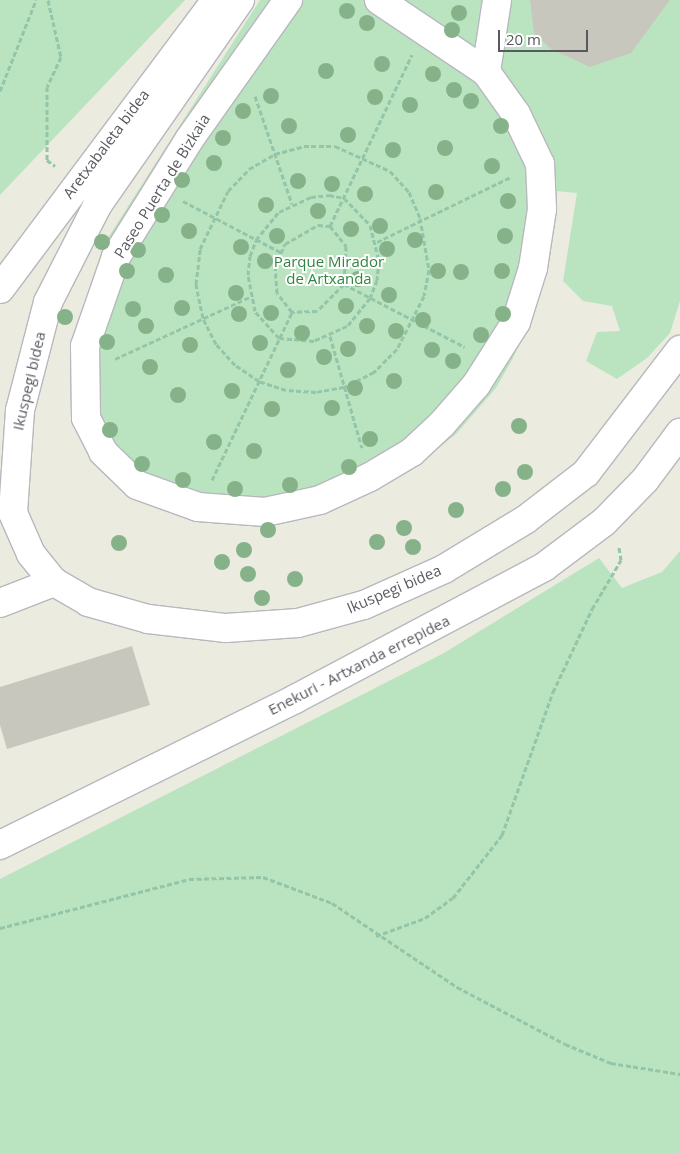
<!DOCTYPE html>
<html>
<head>
<meta charset="utf-8">
<style>
	body { margin:0 }
	#map { position:relative; width:680px; height:1154px; overflow:hidden; background:#ecebdf; font-family:"Open Sans",sans-serif }
	div>[style] { position:absolute }
	[style*='--x'] { left:calc(var(--x)*1px); top:calc(var(--y)*1px); width:calc(var(--w)*1px); rotate:calc(var(--a)*1deg) }
	.green>* { inset:0; background:#bae4c0 }
	.building>* { inset:0; background:#c8c7be }
	.path>* { height:3px; margin-top:-1.5px; transform-origin:0; background:repeating-linear-gradient(90deg,#93c5a8 0 5px,transparent 0 7.5px) }
	.roads { filter:drop-shadow(1px 0 #b7b8be) drop-shadow(-1px 0 #b7b8be) drop-shadow(0 1px #b7b8be) drop-shadow(0 -1px #b7b8be) }
	.minor>* { height:28px; margin:-14px; padding:0 14px; transform-origin:14px; border-radius:14px; background:#fff }
	.trees>* { width:16px; height:16px; margin:-8px; border-radius:50%; background:#86b289 }
	span { translate:-50% -50%; white-space:nowrap; text-align:center; line-height:1.15; -webkit-text-stroke:4px #fff; paint-order:stroke }
	.street-label { font-size:15px; color:#585a60 }
	.park-label { font-size:15px; color:#338442 }
	.scale { position:absolute; left:498px; top:30px; width:90px; height:22px; box-sizing:border-box; border:2px solid #585a60; border-top:0; padding-left:6px; font-size:15px; line-height:18px; white-space:nowrap; color:#585a60; -webkit-text-stroke:4px #fff; paint-order:stroke }
</style>
</head>
<body>
<div id="map">
	<div class="green">
		<i style="clip-path:polygon(0 0,185px 0,0 195px)"></i>
		<i style="clip-path:polygon(260px 0,680px 0,680px 301px,670px 333px,647px 358px,617px 379px,586px 361px,597px 332px,620px 331px,612px 306px,583px 301px,563px 281px,577px 193px,556px 191px,552px 245px,529px 323px,513px 358px,496px 388px,457px 433px,418px 465px,373px 487px,187px 515px,135px 498px,118px 486px,84px 446px,76px 425px,72px 340px,104px 244px)"></i>
		<i style="clip-path:polygon(680px 551px,680px 1154px,0 1154px,0 879px,444px 653px,599px 558px,622px 588px,662px 572px)"></i>
	</div>
	<div class="building">
		<i style="clip-path:polygon(530px 0,670px 0,631px 53px,590px 67px,551px 49px,534px 33px)"></i>
		<i style="clip-path:polygon(132px 646px,150px 705px,7px 749px,0 725px,0 687px)"></i>
	</div>
	<div class="path">
		<i style="--x:48;--y:0;--w:58;--a:77.2"></i>
		<i style="--x:61;--y:57;--w:33;--a:115"></i>
		<i style="--x:47;--y:87;--w:73;--a:90"></i>
		<i style="--x:47;--y:160;--w:10;--a:37"></i>
		<i style="--x:0;--y:91;--w:98;--a:-68.4"></i>
		<i style="--x:255;--y:96;--w:114;--a:71.1"></i>
		<i style="--x:304;--y:146;--w:31;--a:0"></i>
		<i style="--x:335;--y:146;--w:60;--a:24.4"></i>
		<i style="--x:390;--y:171;--w:28;--a:48"></i>
		<i style="--x:409;--y:192;--w:28;--a:67"></i>
		<i style="--x:420;--y:218;--w:53;--a:80.2"></i>
		<i style="--x:429;--y:270;--w:26;--a:101"></i>
		<i style="--x:424;--y:296;--w:59;--a:117"></i>
		<i style="--x:397;--y:349;--w:33;--a:135"></i>
		<i style="--x:374;--y:372;--w:34;--a:153"></i>
		<i style="--x:344;--y:387;--w:28;--a:170"></i>
		<i style="--x:316;--y:392;--w:30;--a:-176"></i>
		<i style="--x:286;--y:390;--w:28;--a:-162"></i>
		<i style="--x:259;--y:381;--w:29;--a:-146"></i>
		<i style="--x:235;--y:365;--w:28;--a:-132"></i>
		<i style="--x:216;--y:344;--w:29;--a:-117"></i>
		<i style="--x:203;--y:318;--w:35;--a:-102"></i>
		<i style="--x:196;--y:284;--w:35;--a:-83"></i>
		<i style="--x:200;--y:249;--w:64;--a:-64.2"></i>
		<i style="--x:228;--y:191;--w:30;--a:-46"></i>
		<i style="--x:249;--y:169;--w:30;--a:-30"></i>
		<i style="--x:275;--y:154;--w:30;--a:-15"></i>
		<i style="--x:329;--y:195;--w:15;--a:11"></i>
		<i style="--x:344;--y:198;--w:37;--a:46"></i>
		<i style="--x:370;--y:225;--w:37;--a:76"></i>
		<i style="--x:379;--y:261;--w:19;--a:96"></i>
		<i style="--x:377;--y:280;--w:19;--a:111"></i>
		<i style="--x:370;--y:298;--w:36;--a:129"></i>
		<i style="--x:347;--y:326;--w:36;--a:156"></i>
		<i style="--x:314;--y:341;--w:35;--a:-175"></i>
		<i style="--x:279;--y:338;--w:36;--a:-132"></i>
		<i style="--x:255;--y:311;--w:37;--a:-101"></i>
		<i style="--x:248;--y:275;--w:19;--a:-84"></i>
		<i style="--x:250;--y:256;--w:17;--a:-69"></i>
		<i style="--x:256;--y:240;--w:36;--a:-51"></i>
		<i style="--x:279;--y:212;--w:35;--a:-25"></i>
		<i style="--x:311;--y:197;--w:18;--a:-6"></i>
		<i style="--x:183;--y:201;--w:110;--a:27.7"></i>
		<i style="--x:318;--y:225;--w:12;--a:5"></i>
		<i style="--x:330;--y:226;--w:26;--a:51"></i>
		<i style="--x:346;--y:246;--w:38;--a:93"></i>
		<i style="--x:344;--y:284;--w:38;--a:135"></i>
		<i style="--x:317;--y:311;--w:25;--a:178"></i>
		<i style="--x:292;--y:312;--w:24;--a:-128"></i>
		<i style="--x:277;--y:293;--w:26;--a:-94"></i>
		<i style="--x:275;--y:267;--w:25;--a:-67"></i>
		<i style="--x:285;--y:244;--w:38;--a:-30"></i>
		<i style="--x:330;--y:226;--w:190;--a:-64.4"></i>
		<i style="--x:377;--y:242;--w:149;--a:-25.9"></i>
		<i style="--x:344;--y:284;--w:136;--a:27.5"></i>
		<i style="--x:330;--y:336;--w:116;--a:74.1"></i>
		<i style="--x:115;--y:359;--w:149;--a:-24.7"></i>
		<i style="--x:212;--y:480;--w:186;--a:-64.5"></i>
		<i style="--x:0;--y:928;--w:195;--a:-14.5"></i>
		<i style="--x:189;--y:879;--w:74;--a:-1.5"></i>
		<i style="--x:263;--y:877;--w:74;--a:20.6"></i>
		<i style="--x:332;--y:903;--w:151;--a:33.9"></i>
		<i style="--x:457;--y:987;--w:122;--a:27.8"></i>
		<i style="--x:565;--y:1044;--w:50;--a:22.4"></i>
		<i style="--x:611;--y:1063;--w:70;--a:9.1"></i>
		<i style="--x:376;--y:936;--w:52;--a:-20.2"></i>
		<i style="--x:425;--y:918;--w:34;--a:-36"></i>
		<i style="--x:453;--y:898;--w:80;--a:-52.1"></i>
		<i style="--x:502;--y:835;--w:152;--a:-70.4"></i>
		<i style="--x:553;--y:692;--w:92;--a:-64.8"></i>
		<i style="--x:592;--y:609;--w:57;--a:-59.4"></i>
		<i style="--x:621;--y:560;--w:13;--a:-99"></i>
	</div>
	<div class="roads">
		<div class="minor">
			<i style="--x:240;--y:0;--w:251;--a:124.8"></i>
			<i style="--x:97;--y:206;--w:108;--a:117"></i>
			<i style="--x:48;--y:302;--w:112;--a:104.5"></i>
			<i style="--x:20;--y:410;--w:103;--a:93.9"></i>
			<i style="--x:13;--y:513;--w:45;--a:66.3"></i>
			<i style="--x:31;--y:554;--w:36;--a:51"></i>
			<i style="--x:54;--y:582;--w:39;--a:30"></i>
			<i style="--x:88;--y:602;--w:62;--a:15.8"></i>
			<i style="--x:148;--y:619;--w:79;--a:6.6"></i>
			<i style="--x:226;--y:628;--w:72;--a:-4"></i>
			<i style="--x:298;--y:623;--w:68;--a:-15.3"></i>
			<i style="--x:364;--y:605;--w:88;--a:-24.2"></i>
			<i style="--x:444;--y:569;--w:95;--a:-31.2"></i>
			<i style="--x:525;--y:520;--w:77;--a:-37.6"></i>
			<i style="--x:586;--y:473;--w:155;--a:-52.6"></i>
			<i style="--x:288;--y:0;--w:171;--a:125.3"></i>
			<i style="--x:189;--y:140;--w:138;--a:122"></i>
			<i style="--x:116;--y:257;--w:94;--a:109.2"></i>
			<i style="--x:85;--y:346;--w:72;--a:89.2"></i>
			<i style="--x:86;--y:418;--w:38;--a:63"></i>
			<i style="--x:103;--y:452;--w:47;--a:44.1"></i>
			<i style="--x:137;--y:485;--w:65;--a:19.8"></i>
			<i style="--x:198;--y:507;--w:67;--a:4.3"></i>
			<i style="--x:265;--y:512;--w:56;--a:-12.3"></i>
			<i style="--x:320;--y:500;--w:55;--a:-24.7"></i>
			<i style="--x:370;--y:477;--w:49;--a:-30.8"></i>
			<i style="--x:412;--y:452;--w:41;--a:-43"></i>
			<i style="--x:442;--y:424;--w:52;--a:-48.9"></i>
			<i style="--x:476;--y:385;--w:75;--a:-57.6"></i>
			<i style="--x:516;--y:322;--w:57;--a:-72.5"></i>
			<i style="--x:533;--y:268;--w:60;--a:-81.3"></i>
			<i style="--x:542;--y:209;--w:45;--a:-92.5"></i>
			<i style="--x:540;--y:164;--w:55;--a:-115.6"></i>
			<i style="--x:516;--y:114;--w:52;--a:-125.5"></i>
			<i style="--x:486;--y:72;--w:129;--a:-146.1"></i>
			<i style="--x:486;--y:72;--w:73;--a:-81.3"></i>
			<i style="--x:0;--y:289;--w:361;--a:-53.2"></i>
			<i style="--x:0;--y:603;--w:58;--a:-21.3"></i>
			<i style="--x:0;--y:845;--w:329;--a:-26.3"></i>
			<i style="--x:295;--y:699;--w:282;--a:-27.9"></i>
			<i style="--x:544;--y:567;--w:75;--a:-36.9"></i>
			<i style="--x:604;--y:522;--w:59;--a:-45.7"></i>
			<i style="--x:645;--y:480;--w:59;--a:-53.3"></i>
		</div>
	</div>
	<div class="trees">
		<i style="left:347px;top:11px"></i>
		<i style="left:459px;top:13px"></i>
		<i style="left:367px;top:23px"></i>
		<i style="left:452px;top:30px"></i>
		<i style="left:382px;top:64px"></i>
		<i style="left:326px;top:71px"></i>
		<i style="left:433px;top:74px"></i>
		<i style="left:454px;top:90px"></i>
		<i style="left:271px;top:96px"></i>
		<i style="left:375px;top:97px"></i>
		<i style="left:471px;top:101px"></i>
		<i style="left:410px;top:105px"></i>
		<i style="left:243px;top:111px"></i>
		<i style="left:289px;top:126px"></i>
		<i style="left:501px;top:126px"></i>
		<i style="left:348px;top:135px"></i>
		<i style="left:223px;top:138px"></i>
		<i style="left:445px;top:148px"></i>
		<i style="left:393px;top:150px"></i>
		<i style="left:214px;top:163px"></i>
		<i style="left:492px;top:166px"></i>
		<i style="left:182px;top:180px"></i>
		<i style="left:298px;top:181px"></i>
		<i style="left:332px;top:184px"></i>
		<i style="left:436px;top:192px"></i>
		<i style="left:365px;top:194px"></i>
		<i style="left:508px;top:201px"></i>
		<i style="left:266px;top:205px"></i>
		<i style="left:318px;top:211px"></i>
		<i style="left:162px;top:215px"></i>
		<i style="left:380px;top:226px"></i>
		<i style="left:351px;top:229px"></i>
		<i style="left:189px;top:231px"></i>
		<i style="left:277px;top:236px"></i>
		<i style="left:505px;top:236px"></i>
		<i style="left:415px;top:240px"></i>
		<i style="left:102px;top:242px"></i>
		<i style="left:241px;top:247px"></i>
		<i style="left:387px;top:249px"></i>
		<i style="left:138px;top:250px"></i>
		<i style="left:265px;top:261px"></i>
		<i style="left:127px;top:271px"></i>
		<i style="left:438px;top:271px"></i>
		<i style="left:502px;top:271px"></i>
		<i style="left:461px;top:272px"></i>
		<i style="left:166px;top:275px"></i>
		<i style="left:358px;top:279px"></i>
		<i style="left:236px;top:293px"></i>
		<i style="left:389px;top:295px"></i>
		<i style="left:346px;top:306px"></i>
		<i style="left:182px;top:308px"></i>
		<i style="left:133px;top:309px"></i>
		<i style="left:271px;top:313px"></i>
		<i style="left:239px;top:314px"></i>
		<i style="left:503px;top:314px"></i>
		<i style="left:65px;top:317px"></i>
		<i style="left:423px;top:320px"></i>
		<i style="left:146px;top:326px"></i>
		<i style="left:367px;top:326px"></i>
		<i style="left:396px;top:331px"></i>
		<i style="left:302px;top:333px"></i>
		<i style="left:481px;top:335px"></i>
		<i style="left:107px;top:342px"></i>
		<i style="left:260px;top:343px"></i>
		<i style="left:190px;top:345px"></i>
		<i style="left:348px;top:349px"></i>
		<i style="left:432px;top:350px"></i>
		<i style="left:324px;top:357px"></i>
		<i style="left:453px;top:361px"></i>
		<i style="left:150px;top:367px"></i>
		<i style="left:288px;top:370px"></i>
		<i style="left:394px;top:381px"></i>
		<i style="left:355px;top:388px"></i>
		<i style="left:232px;top:391px"></i>
		<i style="left:178px;top:395px"></i>
		<i style="left:332px;top:408px"></i>
		<i style="left:272px;top:409px"></i>
		<i style="left:519px;top:426px"></i>
		<i style="left:110px;top:430px"></i>
		<i style="left:370px;top:439px"></i>
		<i style="left:214px;top:442px"></i>
		<i style="left:254px;top:451px"></i>
		<i style="left:142px;top:464px"></i>
		<i style="left:349px;top:467px"></i>
		<i style="left:525px;top:472px"></i>
		<i style="left:183px;top:480px"></i>
		<i style="left:290px;top:485px"></i>
		<i style="left:235px;top:489px"></i>
		<i style="left:503px;top:489px"></i>
		<i style="left:456px;top:510px"></i>
		<i style="left:404px;top:528px"></i>
		<i style="left:268px;top:530px"></i>
		<i style="left:377px;top:542px"></i>
		<i style="left:119px;top:543px"></i>
		<i style="left:413px;top:547px"></i>
		<i style="left:244px;top:550px"></i>
		<i style="left:222px;top:562px"></i>
		<i style="left:248px;top:574px"></i>
		<i style="left:295px;top:579px"></i>
		<i style="left:262px;top:598px"></i>
	</div>
	<div class="street-label">
		<span style="left:106px;top:144px;rotate:-53deg">Aretxabaleta bidea</span>
		<span style="left:162px;top:186px;rotate:-58deg">Paseo Puerta de Bizkaia</span>
		<span style="left:29px;top:381px;rotate:-77deg">Ikuspegi bidea</span>
		<span style="left:394px;top:589px;rotate:-23deg">Ikuspegi bidea</span>
		<span style="left:359px;top:665px;rotate:-27deg">Enekuri - Artxanda errepidea</span>
	</div>
	<div class="park-label">
		<span style="left:329px;top:270px">Parque Mirador<br>de Artxanda</span>
	</div>
	<div class="scale">20 m</div>
</div>
</body>
</html>
